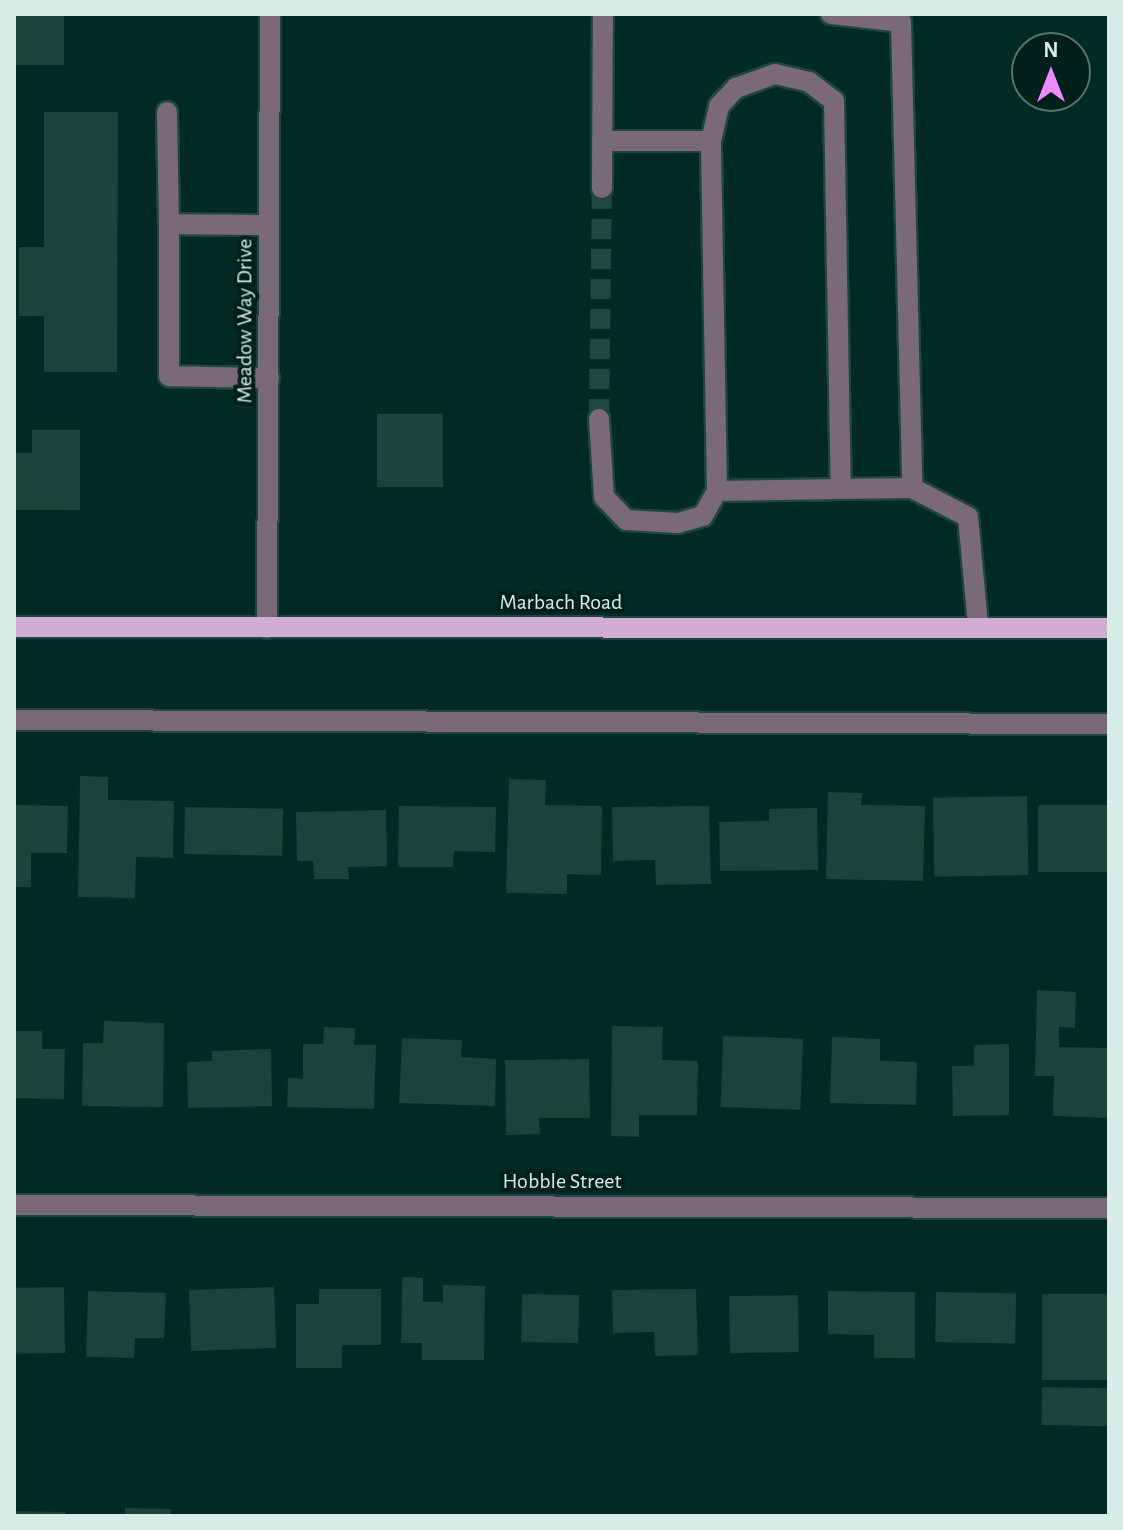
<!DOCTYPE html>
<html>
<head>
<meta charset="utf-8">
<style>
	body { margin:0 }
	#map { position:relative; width:1123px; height:1530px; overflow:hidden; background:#002b24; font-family:"Alegreya Sans",sans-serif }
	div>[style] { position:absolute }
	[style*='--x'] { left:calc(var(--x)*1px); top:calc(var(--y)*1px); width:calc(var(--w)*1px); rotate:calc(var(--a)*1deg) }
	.building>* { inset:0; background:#19433b; transform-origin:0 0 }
	.minor-tunnel>* { height:20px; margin-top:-10px; transform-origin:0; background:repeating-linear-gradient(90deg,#204841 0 20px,transparent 0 30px) }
	.roads { filter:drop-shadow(2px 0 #1e463f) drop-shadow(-2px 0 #1e463f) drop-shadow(0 2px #1e463f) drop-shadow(0 -2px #1e463f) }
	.minor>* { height:20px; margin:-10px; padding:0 10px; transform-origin:10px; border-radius:10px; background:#7a687b }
	.major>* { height:20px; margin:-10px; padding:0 10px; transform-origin:10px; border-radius:10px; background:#d1add3 }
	span { translate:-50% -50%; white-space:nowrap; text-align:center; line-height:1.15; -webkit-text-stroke:8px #01201b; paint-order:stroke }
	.street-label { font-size:22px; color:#d7ede7 }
	.frame { position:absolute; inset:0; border:16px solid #d7ede7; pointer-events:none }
	.north { position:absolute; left:1011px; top:32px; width:80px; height:80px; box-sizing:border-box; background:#01201b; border:2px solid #57726d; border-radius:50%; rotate:0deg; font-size:22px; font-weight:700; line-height:32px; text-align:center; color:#d7ede7 }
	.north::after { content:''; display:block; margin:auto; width:28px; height:36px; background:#ef8bf7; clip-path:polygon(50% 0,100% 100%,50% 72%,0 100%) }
</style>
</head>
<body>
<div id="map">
	<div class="building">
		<i style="left:14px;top:14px;width:50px;height:51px"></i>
		<i style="clip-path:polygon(44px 112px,118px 112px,117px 372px,44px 372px,44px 316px,19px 316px,19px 247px,44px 247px)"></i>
		<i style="left:377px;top:414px;width:66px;height:73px"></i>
		<i style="clip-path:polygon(32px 430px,80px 430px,80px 510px,14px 510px,14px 453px,32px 453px)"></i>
		<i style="clip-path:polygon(80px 776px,108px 777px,108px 800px,174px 801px,173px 858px,136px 857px,135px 898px,78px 897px)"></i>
		<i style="clip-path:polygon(509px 779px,546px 780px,545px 805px,602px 806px,601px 875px,567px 874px,567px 894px,506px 893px)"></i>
		<i style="clip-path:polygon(828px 792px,862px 793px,861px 805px,925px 806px,923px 881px,826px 879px)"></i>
		<i style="left:1027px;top:796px;width:79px;height:94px;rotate:89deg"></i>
		<i style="clip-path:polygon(14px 805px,68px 806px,67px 853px,31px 853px,31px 887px,14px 887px)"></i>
		<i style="left:1109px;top:805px;width:67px;height:71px;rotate:90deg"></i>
		<i style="clip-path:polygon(399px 806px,496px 807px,495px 852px,454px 851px,453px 867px,398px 867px)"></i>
		<i style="clip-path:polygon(709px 806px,711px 884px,656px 885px,655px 860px,613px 861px,612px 807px)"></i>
		<i style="left:185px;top:807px;width:98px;height:47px;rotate:1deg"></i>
		<i style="clip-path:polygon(817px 808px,818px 870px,720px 871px,719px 822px,769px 821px,769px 809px)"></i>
		<i style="clip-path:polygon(386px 810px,387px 866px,348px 867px,349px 879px,314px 879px,313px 861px,297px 861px,296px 812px)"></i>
		<i style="clip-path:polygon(1037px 990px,1076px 992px,1075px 1028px,1059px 1027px,1059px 1047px,1109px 1048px,1109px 1118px,1053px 1116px,1054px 1076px,1035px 1076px)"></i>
		<i style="clip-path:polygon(104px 1021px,164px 1023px,163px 1107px,82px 1106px,83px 1043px,103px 1043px)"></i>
		<i style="clip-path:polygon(612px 1026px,663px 1027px,662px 1060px,698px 1061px,697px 1115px,639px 1115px,639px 1137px,611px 1136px)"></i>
		<i style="clip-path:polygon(324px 1027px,355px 1028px,354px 1045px,376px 1045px,374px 1109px,287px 1107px,288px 1078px,303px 1079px,303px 1044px,323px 1044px)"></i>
		<i style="clip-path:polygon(14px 1031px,42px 1031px,42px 1049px,65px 1049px,64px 1099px,14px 1098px)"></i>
		<i style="left:723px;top:1036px;width:80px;height:71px;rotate:2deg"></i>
		<i style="clip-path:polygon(832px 1037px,880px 1039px,880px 1061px,917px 1062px,916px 1105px,830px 1103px)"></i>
		<i style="clip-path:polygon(402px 1038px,462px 1040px,461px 1057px,496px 1059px,495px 1106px,399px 1103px)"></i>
		<i style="clip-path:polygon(1009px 1044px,1009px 1115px,953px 1116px,952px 1066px,974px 1066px,974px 1045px)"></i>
		<i style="clip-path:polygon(271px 1049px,272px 1106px,188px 1108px,187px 1062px,212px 1061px,212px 1051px)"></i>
		<i style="clip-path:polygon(589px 1059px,590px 1118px,539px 1118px,540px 1134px,506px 1135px,505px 1060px)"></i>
		<i style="clip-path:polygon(402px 1277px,423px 1278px,423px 1302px,443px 1302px,443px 1285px,485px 1286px,484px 1360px,422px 1360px,422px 1343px,401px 1343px)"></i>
		<i style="left:64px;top:1287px;width:66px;height:50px;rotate:89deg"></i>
		<i style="left:274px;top:1287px;width:61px;height:85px;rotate:88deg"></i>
		<i style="clip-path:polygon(319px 1289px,381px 1289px,381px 1345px,342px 1345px,342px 1368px,296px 1368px,296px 1304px,319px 1304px)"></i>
		<i style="clip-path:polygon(696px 1289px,698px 1355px,655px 1356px,654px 1332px,613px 1333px,612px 1290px)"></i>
		<i style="clip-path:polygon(88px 1291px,166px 1293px,164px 1338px,135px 1338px,134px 1358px,86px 1357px)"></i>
		<i style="clip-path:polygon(828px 1291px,915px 1292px,915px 1358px,874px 1358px,874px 1335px,828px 1334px)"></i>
		<i style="left:936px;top:1292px;width:80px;height:50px;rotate:1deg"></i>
		<i style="left:522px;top:1294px;width:57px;height:48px;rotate:1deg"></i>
		<i style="left:1109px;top:1294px;width:86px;height:67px;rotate:90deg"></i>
		<i style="left:798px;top:1295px;width:57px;height:69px;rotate:89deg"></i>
		<i style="left:1042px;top:1387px;width:67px;height:38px;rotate:1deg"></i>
		<i style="clip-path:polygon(125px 1508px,171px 1509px,170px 1516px,125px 1516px)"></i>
		<i style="clip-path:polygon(14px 1511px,65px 1512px,65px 1516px,14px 1516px)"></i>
	</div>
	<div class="minor-tunnel">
		<i style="--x:599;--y:419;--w:231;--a:-89.3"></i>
	</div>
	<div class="roads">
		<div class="minor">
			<i style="--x:831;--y:14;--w:70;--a:6.5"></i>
			<i style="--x:901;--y:22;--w:466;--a:88.6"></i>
			<i style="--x:167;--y:112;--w:112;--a:89"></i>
			<i style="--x:602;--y:141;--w:109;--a:0"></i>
			<i style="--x:602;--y:188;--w:174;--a:-89.7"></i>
			<i style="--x:269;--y:378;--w:100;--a:-178.9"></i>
			<i style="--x:169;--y:376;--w:152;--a:-90"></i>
			<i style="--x:169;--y:224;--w:100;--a:0.6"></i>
			<i style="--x:599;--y:419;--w:78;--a:86.3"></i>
			<i style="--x:604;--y:497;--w:32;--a:46"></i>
			<i style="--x:626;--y:520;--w:52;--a:3.3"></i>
			<i style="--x:678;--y:523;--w:26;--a:-16"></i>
			<i style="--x:703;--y:516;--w:29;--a:-61"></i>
			<i style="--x:717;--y:491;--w:350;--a:-91"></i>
			<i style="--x:711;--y:141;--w:36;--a:-77"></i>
			<i style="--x:719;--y:106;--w:25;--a:-47"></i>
			<i style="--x:736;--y:88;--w:41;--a:-19.7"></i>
			<i style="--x:775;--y:74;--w:35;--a:13"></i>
			<i style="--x:809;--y:82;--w:31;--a:37"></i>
			<i style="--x:834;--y:101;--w:388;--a:89"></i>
			<i style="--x:841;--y:489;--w:71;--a:-0.8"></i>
			<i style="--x:912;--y:488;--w:63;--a:27.4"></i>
			<i style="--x:968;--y:517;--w:108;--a:84.7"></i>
			<i style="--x:717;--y:491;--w:124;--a:-0.9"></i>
			<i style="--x:267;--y:628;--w:614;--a:-89.72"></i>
			<i style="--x:14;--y:720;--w:1095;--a:0.21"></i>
			<i style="--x:14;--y:1205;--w:1095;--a:0.16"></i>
		</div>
		<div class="major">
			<i style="--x:14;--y:627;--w:1095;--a:0.05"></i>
		</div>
	</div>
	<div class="street-label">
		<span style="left:245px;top:321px;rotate:-90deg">Meadow Way Drive</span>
		<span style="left:561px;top:603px">Marbach Road</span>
		<span style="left:562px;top:1182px">Hobble Street</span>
	</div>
	<div class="frame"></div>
	<div class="north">N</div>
</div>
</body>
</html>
